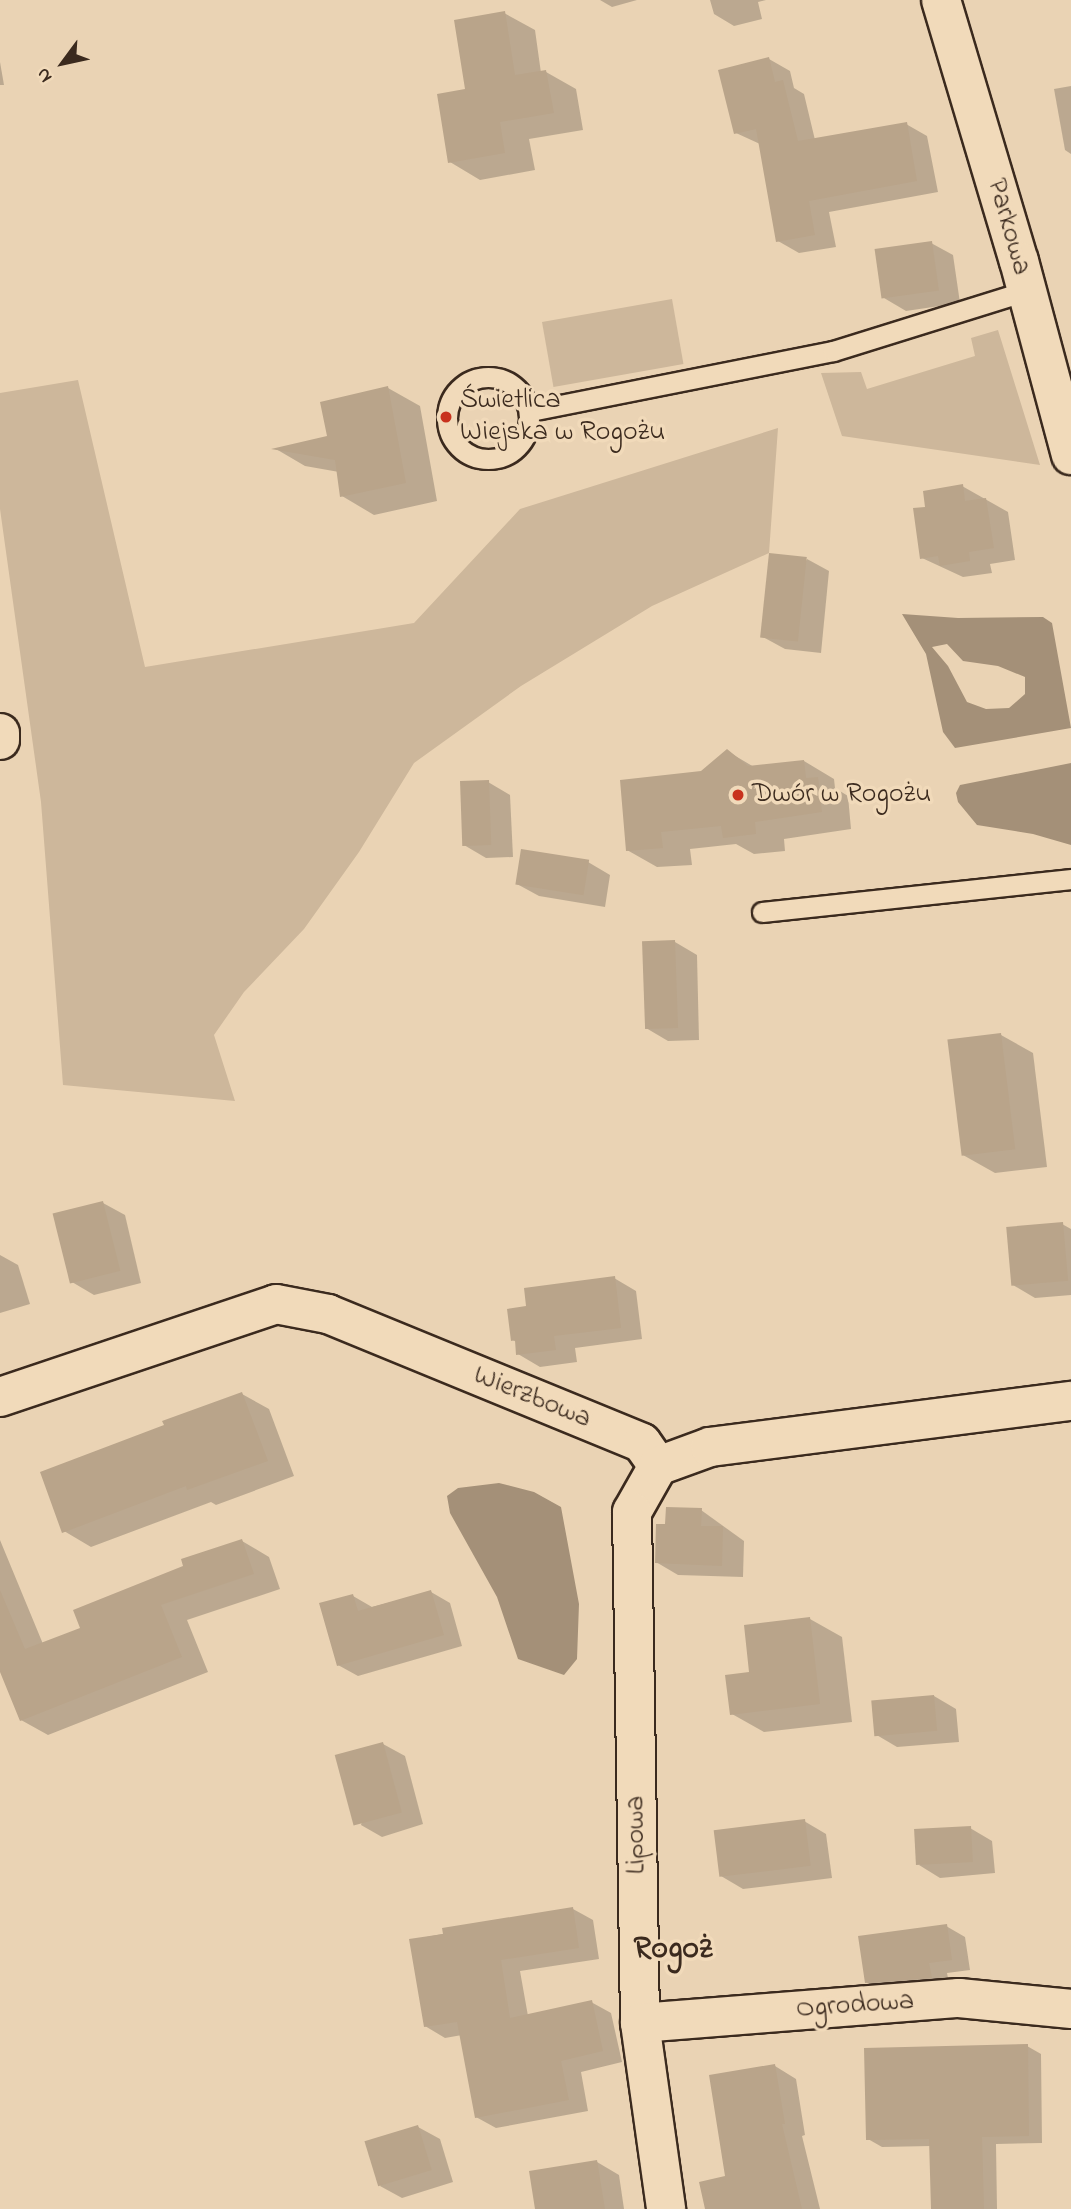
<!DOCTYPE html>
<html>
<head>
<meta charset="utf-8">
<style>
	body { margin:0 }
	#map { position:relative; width:1071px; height:2209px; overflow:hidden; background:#ead3b4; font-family:"Indie Flower",sans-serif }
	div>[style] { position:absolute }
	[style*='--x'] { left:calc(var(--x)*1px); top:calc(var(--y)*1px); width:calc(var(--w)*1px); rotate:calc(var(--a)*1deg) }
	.green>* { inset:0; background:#cdb79b; transform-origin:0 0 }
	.water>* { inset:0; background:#a49078 }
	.shadow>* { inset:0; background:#0003 }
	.building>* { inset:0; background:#b9a48a; transform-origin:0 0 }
	.roads { filter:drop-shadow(2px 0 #3b2a1e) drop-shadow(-2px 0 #3b2a1e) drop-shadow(0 2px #3b2a1e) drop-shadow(0 -2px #3b2a1e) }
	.lane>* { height:19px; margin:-9.5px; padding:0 9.5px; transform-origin:9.5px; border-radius:9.5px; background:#f1daba }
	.lane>.ring { margin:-9.5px; padding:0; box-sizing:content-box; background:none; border:19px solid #f1daba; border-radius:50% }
	.street>* { height:38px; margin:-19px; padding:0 19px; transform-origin:19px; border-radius:19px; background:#f1daba }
	.dots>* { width:19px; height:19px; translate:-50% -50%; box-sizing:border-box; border:4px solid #f1daba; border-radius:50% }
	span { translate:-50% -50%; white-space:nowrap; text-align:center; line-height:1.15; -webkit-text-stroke:7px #f1daba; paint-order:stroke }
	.street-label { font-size:28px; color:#3b2a1e }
	.poi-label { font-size:28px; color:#3b2a1e }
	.left { translate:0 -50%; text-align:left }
	.quarter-label { font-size:32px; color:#3b2a1e; font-weight:700 }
	.north { position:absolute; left:28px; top:28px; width:70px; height:70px; -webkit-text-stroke:5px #f1daba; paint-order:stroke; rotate:237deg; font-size:19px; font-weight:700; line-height:28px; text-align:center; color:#3b2a1e }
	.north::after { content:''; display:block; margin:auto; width:24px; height:32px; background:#3b2a1e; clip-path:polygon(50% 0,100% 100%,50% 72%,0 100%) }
</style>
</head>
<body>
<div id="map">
	<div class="green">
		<i style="left:672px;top:299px;width:66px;height:132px;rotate:80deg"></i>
		<i style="clip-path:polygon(998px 330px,1040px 465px,842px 436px,821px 373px,861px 372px,867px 389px,975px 356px,971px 338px)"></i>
		<i style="clip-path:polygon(78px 380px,145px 667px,414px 623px,520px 509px,778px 428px,769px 553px,652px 606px,521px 686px,414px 763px,359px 852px,304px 929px,244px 992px,214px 1035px,235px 1101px,63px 1085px,41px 802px,0 509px,0 393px)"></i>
	</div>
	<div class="water">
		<i style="clip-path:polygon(evenodd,902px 614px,958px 618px,1043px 617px,1052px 623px,1071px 728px,955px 748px,943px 732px,926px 654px,902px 614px,947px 644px,963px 661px,998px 666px,1025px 677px,1025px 694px,1009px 708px,986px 709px,967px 702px,948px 666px,932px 647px,947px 644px)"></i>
		<i style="clip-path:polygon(1071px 763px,1071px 845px,1033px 834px,977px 825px,958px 802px,956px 793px,960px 785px)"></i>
		<i style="clip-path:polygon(499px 1483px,534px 1492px,561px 1507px,579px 1604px,577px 1659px,564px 1675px,518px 1659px,497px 1597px,450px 1513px,447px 1496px,458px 1488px)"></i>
	</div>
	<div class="shadow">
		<i style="clip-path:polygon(600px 0,637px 0,612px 7px)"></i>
		<i style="clip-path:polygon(710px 0,766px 0,758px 2px,762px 19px,734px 26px,714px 14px)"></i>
		<i style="clip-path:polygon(504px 13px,535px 30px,541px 73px,546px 72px,576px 89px,583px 130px,529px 139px,535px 170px,480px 180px,450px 162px,467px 91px)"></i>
		<i style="clip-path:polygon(769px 59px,790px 71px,794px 88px,804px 94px,815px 140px,906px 124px,927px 136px,938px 192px,829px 212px,836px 247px,799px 253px,778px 241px,760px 144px,736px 133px)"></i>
		<i style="clip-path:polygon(0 62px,4px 85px,0 85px)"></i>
		<i style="clip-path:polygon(1071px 86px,1071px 154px,1065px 150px,1054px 89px)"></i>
		<i style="clip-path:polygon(931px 243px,953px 255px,960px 303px,906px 311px,884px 298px)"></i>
		<i style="clip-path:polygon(388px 388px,420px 406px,437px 501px,374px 515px,342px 496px,339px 472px,305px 466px,276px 449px,329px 437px)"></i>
		<i style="clip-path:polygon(962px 486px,1008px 512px,1015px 560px,990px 564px,992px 573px,963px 577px,922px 558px,927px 508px)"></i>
		<i style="clip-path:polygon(807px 559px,829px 571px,821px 653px,785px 649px,763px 637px)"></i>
		<i style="clip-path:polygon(727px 751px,754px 767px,804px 761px,834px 779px,835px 788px,848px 796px,851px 829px,784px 839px,785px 851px,754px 854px,736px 844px,690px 849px,692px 865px,657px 867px,627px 850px,702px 772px)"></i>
		<i style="clip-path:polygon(488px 782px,510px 795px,513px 857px,486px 858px,464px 845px)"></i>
		<i style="clip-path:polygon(588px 862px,610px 875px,605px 907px,539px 896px,517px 884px)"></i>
		<i style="clip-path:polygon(675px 942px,697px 955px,699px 1040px,668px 1041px,646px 1028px)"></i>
		<i style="clip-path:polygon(1001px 1035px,1033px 1053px,1047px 1167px,995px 1173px,963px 1155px)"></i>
		<i style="clip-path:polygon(103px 1203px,125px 1215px,141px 1283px,94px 1295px,72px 1282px)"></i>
		<i style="clip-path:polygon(1062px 1224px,1071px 1229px,1071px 1295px,1035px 1298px,1013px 1285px)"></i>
		<i style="clip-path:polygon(0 1255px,18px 1265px,30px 1304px,0 1313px)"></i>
		<i style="clip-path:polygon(614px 1278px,636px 1291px,642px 1339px,575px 1348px,577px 1362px,540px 1367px,518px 1354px,517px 1342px,512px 1340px,528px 1308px)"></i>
		<i style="clip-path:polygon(242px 1394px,269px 1409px,294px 1476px,216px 1505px,211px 1502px,91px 1547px,64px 1531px,166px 1427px)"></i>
		<i style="clip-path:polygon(701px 1510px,744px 1541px,743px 1577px,678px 1575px,656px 1562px,667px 1526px)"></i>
		<i style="clip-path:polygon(0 1540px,43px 1644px,82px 1629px,185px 1567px,242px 1541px,269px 1557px,280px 1589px,187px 1620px,208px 1672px,48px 1735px,21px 1720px,0 1668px)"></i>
		<i style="clip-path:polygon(431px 1592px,450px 1603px,462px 1646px,358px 1676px,338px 1665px,353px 1596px,372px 1607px)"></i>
		<i style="clip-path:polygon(810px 1619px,842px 1637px,852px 1722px,764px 1732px,732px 1714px,751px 1673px)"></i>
		<i style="clip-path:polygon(934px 1696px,956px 1709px,959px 1742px,897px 1747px,875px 1734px)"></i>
		<i style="clip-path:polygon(383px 1744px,405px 1756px,423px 1824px,382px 1837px,361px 1825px)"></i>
		<i style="clip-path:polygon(804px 1821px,826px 1834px,832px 1878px,743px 1889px,721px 1876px)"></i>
		<i style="clip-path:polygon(970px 1828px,992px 1841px,995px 1873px,940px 1878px,919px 1865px)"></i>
		<i style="clip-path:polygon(573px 1909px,593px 1920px,599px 1959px,520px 1971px,528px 2016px,591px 2002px,611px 2013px,622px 2062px,581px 2072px,588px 2111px,496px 2128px,476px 2117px,462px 2035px,445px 2038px,425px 2026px,411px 1940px)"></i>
		<i style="clip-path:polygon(946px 1926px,965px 1937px,970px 1970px,947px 1973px,950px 1988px,885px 1993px,866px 1982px)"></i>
		<i style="clip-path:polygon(1027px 2046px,1041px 2054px,1042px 2143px,996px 2144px,997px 2209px,933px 2209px,931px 2146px,882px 2147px,868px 2139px)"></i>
		<i style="clip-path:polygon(775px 2066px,796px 2079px,805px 2135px,802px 2136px,820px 2209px,708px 2209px,727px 2178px)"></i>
		<i style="clip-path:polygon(418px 2127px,440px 2139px,453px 2182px,402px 2198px,380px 2186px)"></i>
		<i style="clip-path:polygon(597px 2162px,619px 2175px,624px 2209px,537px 2209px)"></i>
	</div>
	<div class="building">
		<i style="clip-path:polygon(505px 11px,515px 75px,546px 70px,554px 113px,500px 122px,505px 153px,448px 163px,437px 94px,465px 89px,454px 20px)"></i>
		<i style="clip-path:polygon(769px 57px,775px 82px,783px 80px,798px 141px,907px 122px,917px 181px,809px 201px,815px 235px,776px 242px,756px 129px,734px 134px,718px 70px)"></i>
		<i style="left:932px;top:241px;width:50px;height:58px;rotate:82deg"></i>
		<i style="clip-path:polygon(388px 386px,406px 483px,340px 497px,335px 460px,271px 449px,327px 436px,320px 402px)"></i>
		<i style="clip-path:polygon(963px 484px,965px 501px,986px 498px,994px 548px,969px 552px,970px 561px,940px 566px,938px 556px,920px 559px,913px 508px,925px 507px,923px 491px)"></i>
		<i style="left:769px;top:553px;width:38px;height:85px;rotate:6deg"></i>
		<i style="clip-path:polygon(727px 749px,748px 766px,804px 760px,806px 778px,818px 777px,822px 812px,755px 822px,756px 834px,723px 838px,721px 826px,661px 832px,663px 848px,626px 851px,620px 780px,701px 771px)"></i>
		<i style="left:489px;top:780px;width:65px;height:29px;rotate:88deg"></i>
		<i style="left:521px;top:849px;width:69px;height:36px;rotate:9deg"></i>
		<i style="left:675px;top:940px;width:88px;height:33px;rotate:88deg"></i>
		<i style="left:1001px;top:1033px;width:117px;height:54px;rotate:83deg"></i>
		<i style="left:103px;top:1201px;width:72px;height:52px;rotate:76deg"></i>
		<i style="left:1063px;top:1222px;width:59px;height:57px;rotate:85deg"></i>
		<i style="clip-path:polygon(615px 1276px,621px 1328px,554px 1336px,556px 1350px,516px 1355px,515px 1340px,511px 1341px,507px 1309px,526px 1306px,524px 1288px)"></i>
		<i style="clip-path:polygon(242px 1392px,268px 1461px,187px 1490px,186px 1486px,62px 1533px,40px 1472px,164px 1425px,162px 1421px)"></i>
		<i style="clip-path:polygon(666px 1507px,702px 1508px,701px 1526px,723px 1526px,722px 1566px,655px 1563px,656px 1524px,665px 1524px)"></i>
		<i style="clip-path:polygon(242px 1539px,254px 1574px,161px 1605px,182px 1657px,20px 1721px,0 1672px,0 1590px,25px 1649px,80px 1628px,73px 1610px,183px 1566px,181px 1559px)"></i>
		<i style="clip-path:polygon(431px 1590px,444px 1635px,337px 1666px,319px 1603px,353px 1594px,358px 1611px)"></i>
		<i style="clip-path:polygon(810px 1617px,820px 1704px,730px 1715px,725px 1675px,749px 1672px,744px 1625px)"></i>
		<i style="left:934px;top:1695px;width:36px;height:63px;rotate:85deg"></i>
		<i style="left:383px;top:1742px;width:73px;height:50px;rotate:75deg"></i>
		<i style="left:805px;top:1819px;width:47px;height:92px;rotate:83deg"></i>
		<i style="left:971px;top:1826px;width:36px;height:57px;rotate:87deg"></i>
		<i style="clip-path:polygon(573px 1907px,579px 1948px,501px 1960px,510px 2018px,592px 2000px,603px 2051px,561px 2061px,569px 2100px,475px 2118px,457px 2022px,424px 2027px,409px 1939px,443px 1934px,442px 1928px)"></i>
		<i style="clip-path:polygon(947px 1924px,952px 1960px,929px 1963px,932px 1978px,865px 1983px,858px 1936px)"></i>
		<i style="clip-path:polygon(1028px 2044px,1029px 2136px,982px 2137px,984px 2209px,931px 2209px,929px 2139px,866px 2140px,864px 2048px)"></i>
		<i style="clip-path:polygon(775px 2064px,785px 2124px,782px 2124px,802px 2209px,705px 2209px,699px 2182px,725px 2176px,709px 2075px)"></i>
		<i style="left:418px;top:2125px;width:47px;height:56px;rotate:73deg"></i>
		<i style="clip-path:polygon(597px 2160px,605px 2209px,535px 2209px,529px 2171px)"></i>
	</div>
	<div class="roads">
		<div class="lane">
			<i class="ring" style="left:447px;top:377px;width:63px;height:63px"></i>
			<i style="--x:530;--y:411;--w:309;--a:-11.2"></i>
			<i style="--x:833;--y:351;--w:202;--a:-17.3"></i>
			<i style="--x:762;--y:912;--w:311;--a:-6.1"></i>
		</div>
		<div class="street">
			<i style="--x:941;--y:0;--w:272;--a:73.4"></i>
			<i style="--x:1019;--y:261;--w:201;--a:75"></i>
			<i style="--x:0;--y:733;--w:7;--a:90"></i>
			<i style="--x:0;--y:1397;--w:291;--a:-18.6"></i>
			<i style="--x:276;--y:1304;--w:53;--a:10.9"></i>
			<i style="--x:328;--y:1314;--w:339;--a:22.3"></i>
			<i style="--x:642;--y:1443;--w:28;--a:55"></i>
			<i style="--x:658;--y:1466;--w:53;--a:119.5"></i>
			<i style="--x:632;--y:1512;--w:511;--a:89.1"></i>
			<i style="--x:640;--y:2023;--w:188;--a:82"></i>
			<i style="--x:658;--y:1466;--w:55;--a:-20.1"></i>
			<i style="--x:710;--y:1447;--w:364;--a:-7.3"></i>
			<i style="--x:640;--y:2023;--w:320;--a:-4.5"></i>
			<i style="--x:959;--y:1998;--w:113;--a:5.6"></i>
		</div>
	</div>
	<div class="dots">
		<i style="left:446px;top:417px;background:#c8321e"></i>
		<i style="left:738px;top:795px;background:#c8321e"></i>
	</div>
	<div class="street-label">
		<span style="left:1008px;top:227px;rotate:74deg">Parkowa</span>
		<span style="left:532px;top:1398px;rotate:22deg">Wierzbowa</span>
		<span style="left:637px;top:1835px;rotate:-91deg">Lipowa</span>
		<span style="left:855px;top:2006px;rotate:-4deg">Ogrodowa</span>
	</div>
	<div class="poi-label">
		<span class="left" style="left:460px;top:417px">Świetlica<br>Wiejska w Rogożu</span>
		<span class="left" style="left:752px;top:795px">Dwór w Rogożu</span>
	</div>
	<div class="quarter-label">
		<span style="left:673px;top:1950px">Rogoż</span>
	</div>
	<div class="north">N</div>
</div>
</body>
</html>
